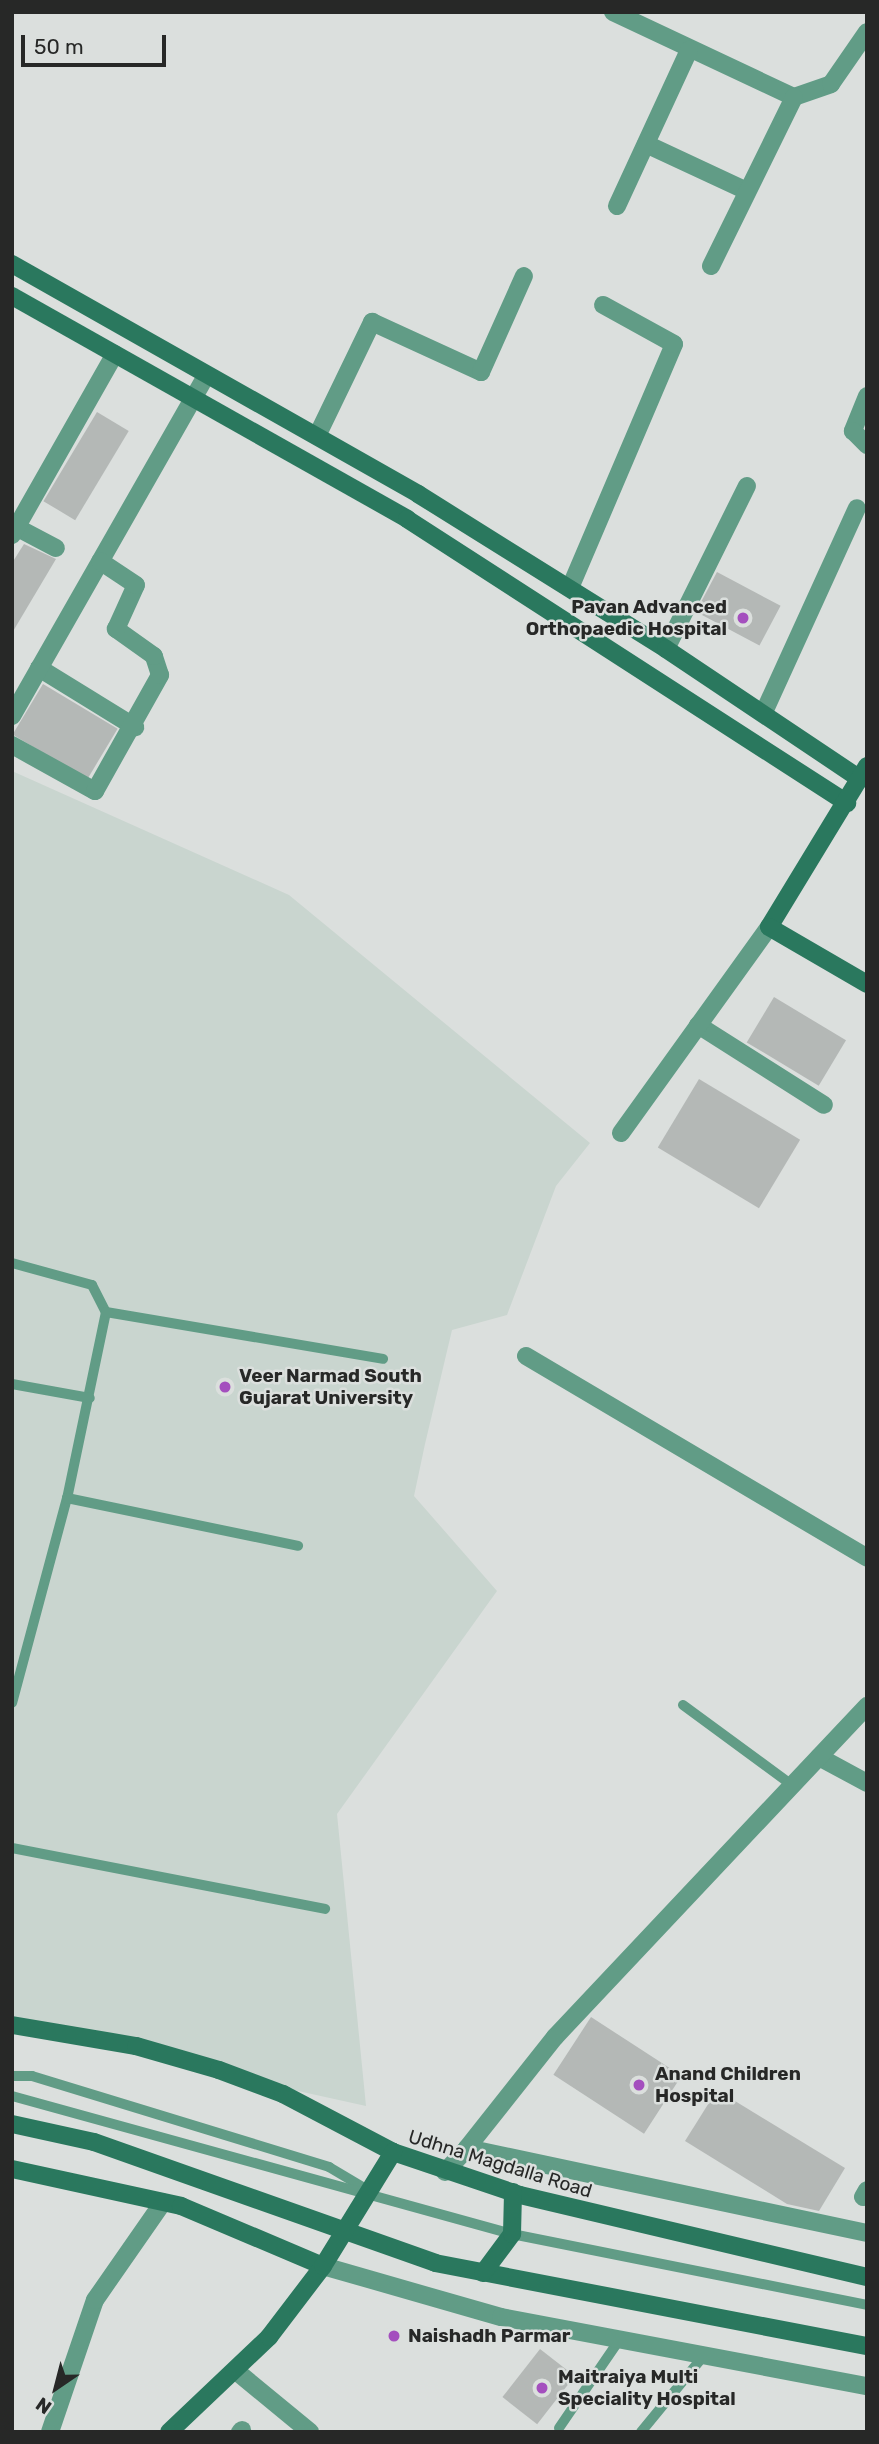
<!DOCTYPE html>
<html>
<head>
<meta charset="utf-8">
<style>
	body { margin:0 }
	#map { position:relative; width:879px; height:2444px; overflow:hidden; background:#dbdfdd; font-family:Rubik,sans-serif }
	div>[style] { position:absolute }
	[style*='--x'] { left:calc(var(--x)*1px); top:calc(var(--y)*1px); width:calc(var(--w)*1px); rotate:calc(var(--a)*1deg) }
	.built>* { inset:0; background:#c9d5cf }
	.building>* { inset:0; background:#b4b8b6; transform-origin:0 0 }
	.lane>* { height:10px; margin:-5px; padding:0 5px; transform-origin:5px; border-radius:5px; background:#619c86 }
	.street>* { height:18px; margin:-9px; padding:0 9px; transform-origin:9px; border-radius:9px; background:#619c86 }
	.secondary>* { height:18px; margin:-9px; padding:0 9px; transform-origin:9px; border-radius:9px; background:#2a785e }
	.dots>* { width:19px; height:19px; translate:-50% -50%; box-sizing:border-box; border:4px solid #dbdfdd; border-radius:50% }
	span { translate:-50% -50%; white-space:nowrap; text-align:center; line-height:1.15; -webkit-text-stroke:5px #dbdfdd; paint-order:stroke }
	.poi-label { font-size:19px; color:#272827; font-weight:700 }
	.right { translate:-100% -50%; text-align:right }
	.left { translate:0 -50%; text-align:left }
	.street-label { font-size:19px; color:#272827 }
	.frame { position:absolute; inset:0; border:14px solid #272827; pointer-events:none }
	.north { position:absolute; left:21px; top:2353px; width:70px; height:70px; -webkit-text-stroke:5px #dbdfdd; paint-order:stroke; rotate:215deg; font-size:19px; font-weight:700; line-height:28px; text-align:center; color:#272827 }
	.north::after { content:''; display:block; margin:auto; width:24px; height:32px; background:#272827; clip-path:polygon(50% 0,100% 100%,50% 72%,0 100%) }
	.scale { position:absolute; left:21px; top:35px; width:145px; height:32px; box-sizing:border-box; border:4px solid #272827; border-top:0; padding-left:9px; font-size:21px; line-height:24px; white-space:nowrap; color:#272827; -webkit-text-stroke:5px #dbdfdd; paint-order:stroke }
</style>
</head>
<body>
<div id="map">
	<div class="built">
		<i style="clip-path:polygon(12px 771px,289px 895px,590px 1143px,556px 1186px,507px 1315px,452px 1330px,425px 1444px,414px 1496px,497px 1591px,337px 1814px,366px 2106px,12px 2028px)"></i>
	</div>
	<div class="building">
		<i style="left:97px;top:412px;width:37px;height:104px;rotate:31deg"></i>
		<i style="clip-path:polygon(24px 544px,56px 559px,12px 633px,12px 563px)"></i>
		<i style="left:717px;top:572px;width:72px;height:45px;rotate:28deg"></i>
		<i style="left:43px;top:684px;width:87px;height:59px;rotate:31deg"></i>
		<i style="left:774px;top:997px;width:84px;height:53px;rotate:31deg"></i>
		<i style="left:699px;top:1079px;width:118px;height:80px;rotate:31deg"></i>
		<i style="left:591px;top:2017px;width:108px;height:69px;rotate:33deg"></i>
		<i style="clip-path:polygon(717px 2090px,845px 2168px,819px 2211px,787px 2204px,685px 2141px)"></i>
		<i style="left:540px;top:2349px;width:44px;height:61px;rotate:38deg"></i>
	</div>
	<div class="lane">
		<i style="--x:12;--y:1263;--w:83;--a:15.4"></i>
		<i style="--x:92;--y:1285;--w:30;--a:63"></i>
		<i style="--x:106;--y:1312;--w:190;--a:101.8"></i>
		<i style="--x:67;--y:1498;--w:212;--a:105"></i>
		<i style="--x:106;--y:1312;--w:281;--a:9.6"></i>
		<i style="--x:12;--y:1384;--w:79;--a:10.2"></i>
		<i style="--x:67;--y:1498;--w:236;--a:11.7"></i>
		<i style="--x:683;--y:1705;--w:135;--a:36.3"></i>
		<i style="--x:12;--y:1848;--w:319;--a:11"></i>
		<i style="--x:12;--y:2076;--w:20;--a:0"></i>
		<i style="--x:32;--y:2076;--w:311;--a:17"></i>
		<i style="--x:329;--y:2167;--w:43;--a:30.7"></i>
		<i style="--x:12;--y:2096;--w:519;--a:15.43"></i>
		<i style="--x:512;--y:2234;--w:362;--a:11.3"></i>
		<i style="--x:559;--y:2428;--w:108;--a:-55.6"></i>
		<i style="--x:641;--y:2432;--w:101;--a:-50.6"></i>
	</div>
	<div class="street">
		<i style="--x:613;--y:12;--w:200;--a:25.2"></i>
		<i style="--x:794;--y:97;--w:39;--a:-19"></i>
		<i style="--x:831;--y:84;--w:63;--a:-55.3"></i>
		<i style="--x:646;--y:144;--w:111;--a:25"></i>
		<i style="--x:617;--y:206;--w:172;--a:-65.2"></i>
		<i style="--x:711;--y:266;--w:188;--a:-63.8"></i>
		<i style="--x:867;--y:396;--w:38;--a:112"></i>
		<i style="--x:853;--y:431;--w:20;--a:45"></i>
		<i style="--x:317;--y:436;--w:127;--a:-64.2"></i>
		<i style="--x:372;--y:322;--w:120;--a:24.6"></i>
		<i style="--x:481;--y:372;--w:105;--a:-65.9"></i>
		<i style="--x:16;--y:527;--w:45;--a:27.7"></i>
		<i style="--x:12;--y:535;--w:208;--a:-60.4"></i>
		<i style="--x:570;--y:588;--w:265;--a:-66.9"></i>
		<i style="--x:674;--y:344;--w:81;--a:-151.2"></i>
		<i style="--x:666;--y:649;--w:182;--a:-63.6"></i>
		<i style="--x:39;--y:668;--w:113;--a:31.6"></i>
		<i style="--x:764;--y:712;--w:224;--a:-65.5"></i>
		<i style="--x:12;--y:716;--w:391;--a:-60.3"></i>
		<i style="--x:12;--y:745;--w:95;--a:29"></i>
		<i style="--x:95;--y:791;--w:133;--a:-60.7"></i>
		<i style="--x:160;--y:675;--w:20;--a:-108"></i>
		<i style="--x:154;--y:656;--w:47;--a:-144.6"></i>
		<i style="--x:116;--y:629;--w:48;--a:-65.6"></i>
		<i style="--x:136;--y:585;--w:43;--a:-146.3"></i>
		<i style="--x:698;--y:1025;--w:149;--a:32.4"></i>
		<i style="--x:621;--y:1133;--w:254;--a:-54.3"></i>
		<i style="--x:526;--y:1356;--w:396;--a:30.6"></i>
		<i style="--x:819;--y:1757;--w:55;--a:28.4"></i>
		<i style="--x:467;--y:2148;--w:142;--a:-51.6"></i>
		<i style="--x:555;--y:2037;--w:455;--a:-46.7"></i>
		<i style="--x:445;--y:2172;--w:33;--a:-47"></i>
		<i style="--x:467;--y:2148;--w:409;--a:12"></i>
		<i style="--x:863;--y:2197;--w:8;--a:-60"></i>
		<i style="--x:323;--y:2266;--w:185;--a:16"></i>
		<i style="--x:501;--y:2317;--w:372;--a:10.7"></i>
		<i style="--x:236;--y:2371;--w:96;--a:39.5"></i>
		<i style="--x:50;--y:2432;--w:139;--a:-71.2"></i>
		<i style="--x:95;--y:2300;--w:119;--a:-55.2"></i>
		<i style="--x:240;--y:2432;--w:3;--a:-45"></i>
	</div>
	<div class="secondary">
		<i style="--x:12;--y:264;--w:467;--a:29.5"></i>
		<i style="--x:418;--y:494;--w:292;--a:32"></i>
		<i style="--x:666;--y:649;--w:234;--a:33.8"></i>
		<i style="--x:12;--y:296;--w:454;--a:29.4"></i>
		<i style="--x:407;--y:519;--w:524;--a:32.84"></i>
		<i style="--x:867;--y:766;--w:188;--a:121.3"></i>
		<i style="--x:769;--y:927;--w:113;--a:30.2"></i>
		<i style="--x:12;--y:2025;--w:126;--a:9.6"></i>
		<i style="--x:136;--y:2046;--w:86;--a:16.1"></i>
		<i style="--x:219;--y:2070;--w:68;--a:20.6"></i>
		<i style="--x:283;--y:2094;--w:124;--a:27.8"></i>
		<i style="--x:393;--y:2152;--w:134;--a:18.7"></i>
		<i style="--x:520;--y:2195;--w:357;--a:13.3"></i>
		<i style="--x:12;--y:2124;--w:84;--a:12.4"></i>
		<i style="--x:94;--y:2142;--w:362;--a:19.5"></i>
		<i style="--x:435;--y:2263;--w:440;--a:10.9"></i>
		<i style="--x:12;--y:2169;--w:173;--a:12.3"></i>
		<i style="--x:181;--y:2206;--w:154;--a:22.9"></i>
		<i style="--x:483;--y:2273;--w:49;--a:-53.4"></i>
		<i style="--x:512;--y:2234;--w:42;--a:-88.6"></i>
		<i style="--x:169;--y:2432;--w:138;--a:-43.5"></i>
		<i style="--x:269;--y:2337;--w:89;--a:-52.7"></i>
		<i style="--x:323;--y:2266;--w:134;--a:-58.4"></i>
	</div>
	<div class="dots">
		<i style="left:743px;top:618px;background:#a44fbe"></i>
		<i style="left:225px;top:1387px;background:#a44fbe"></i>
		<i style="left:639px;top:2085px;background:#a44fbe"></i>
		<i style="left:394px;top:2336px;background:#a44fbe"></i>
		<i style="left:542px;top:2388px;background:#a44fbe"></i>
	</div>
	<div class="poi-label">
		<span class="right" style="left:727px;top:618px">Pavan Advanced<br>Orthopaedic Hospital</span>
		<span class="left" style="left:239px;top:1387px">Veer Narmad South<br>Gujarat University</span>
		<span class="left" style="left:655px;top:2085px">Anand Children<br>Hospital</span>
		<span class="left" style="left:408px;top:2336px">Naishadh Parmar</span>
		<span class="left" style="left:558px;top:2388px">Maitraiya Multi<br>Speciality Hospital</span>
	</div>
	<div class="street-label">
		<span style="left:500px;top:2164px;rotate:17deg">Udhna Magdalla Road</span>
	</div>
	<div class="frame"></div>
	<div class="north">N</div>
	<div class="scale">50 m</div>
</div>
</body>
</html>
